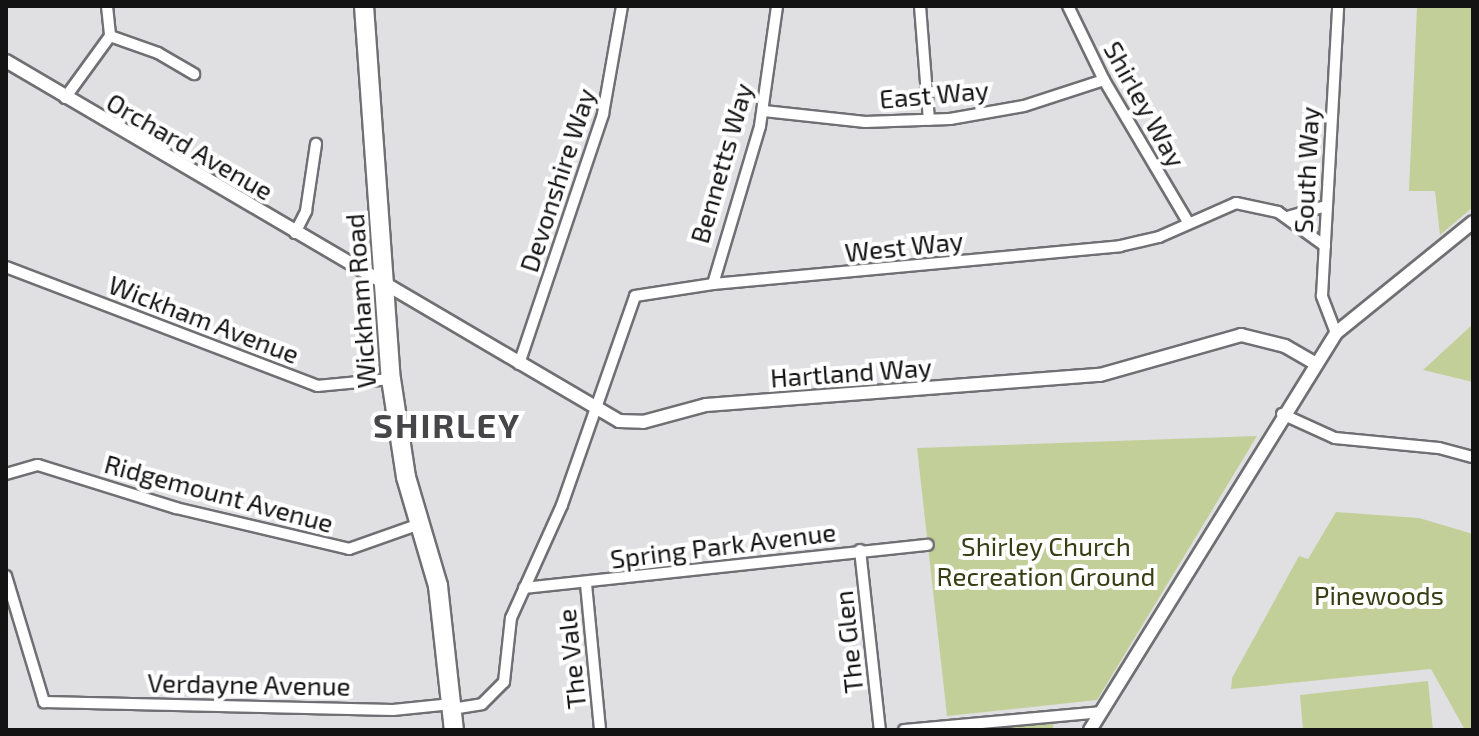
<!DOCTYPE html>
<html>
<head>
<meta charset="utf-8">
<style>
	body { margin:0 }
	#map { position:relative; width:1479px; height:736px; overflow:hidden; background:#e0e0e3; font-family:"Exo 2",sans-serif }
	div>[style] { position:absolute }
	[style*='--x'] { left:calc(var(--x)*1px); top:calc(var(--y)*1px); width:calc(var(--w)*1px); rotate:calc(var(--a)*1deg) }
	.green>* { inset:0; background:#c3cf98 }
	.roads { filter:drop-shadow(2px 0 #706f73) drop-shadow(-2px 0 #706f73) drop-shadow(0 2px #706f73) drop-shadow(0 -2px #706f73) }
	.minor>* { height:10px; margin:-5px; padding:0 5px; transform-origin:5px; border-radius:5px; background:#fff }
	.tertiary>* { height:12px; margin:-6px; padding:0 6px; transform-origin:6px; border-radius:6px; background:#fff }
	.trunk>* { height:18px; margin:-9px; padding:0 9px; transform-origin:9px; border-radius:9px; background:#fff }
	span { translate:-50% -50%; white-space:nowrap; text-align:center; line-height:1.15; -webkit-text-stroke:8px #fff; paint-order:stroke }
	.street-label { font-size:26px; color:#131314 }
	.park-label { font-size:26px; color:#373e14 }
	.district-label { font-size:34px; color:#464548; font-weight:700; letter-spacing:2px }
	.frame { position:absolute; inset:0; border:8px solid #131314; pointer-events:none }
</style>
</head>
<body>
<div id="map">
	<div class="green">
		<i style="clip-path:polygon(1417px 6px,1473px 6px,1473px 207px,1440px 235px,1435px 191px,1409px 191px)"></i>
		<i style="clip-path:polygon(1473px 324px,1473px 382px,1423px 370px)"></i>
		<i style="clip-path:polygon(1257px 436px,1097px 700px,947px 716px,917px 448px)"></i>
		<i style="clip-path:polygon(1336px 512px,1419px 518px,1473px 534px,1473px 730px,1465px 730px,1431px 669px,1231px 689px,1232px 678px,1299px 556px,1308px 559px)"></i>
		<i style="clip-path:polygon(1428px 681px,1433px 730px,1303px 730px,1300px 695px)"></i>
		<i style="clip-path:polygon(1053px 722px,1053px 730px,978px 730px)"></i>
	</div>
	<div class="roads">
		<div class="minor">
			<i style="--x:107;--y:6;--w:30;--a:84"></i>
			<i style="--x:110;--y:36;--w:51;--a:19.5"></i>
			<i style="--x:158;--y:53;--w:42;--a:30.3"></i>
			<i style="--x:920;--y:6;--w:114;--a:85.5"></i>
			<i style="--x:1068;--y:6;--w:82;--a:64.1"></i>
			<i style="--x:1104;--y:80;--w:165;--a:59.4"></i>
			<i style="--x:65;--y:98;--w:77;--a:-54"></i>
			<i style="--x:764;--y:111;--w:102;--a:6.2"></i>
			<i style="--x:865;--y:122;--w:85;--a:-2"></i>
			<i style="--x:950;--y:119;--w:75;--a:-10"></i>
			<i style="--x:1024;--y:106;--w:84;--a:-18"></i>
			<i style="--x:1287;--y:217;--w:41;--a:-15.8"></i>
			<i style="--x:295;--y:233;--w:25;--a:-63"></i>
			<i style="--x:306;--y:211;--w:68;--a:-81.5"></i>
			<i style="--x:6;--y:267;--w:333;--a:20.9"></i>
			<i style="--x:317;--y:386;--w:74;--a:-5.4"></i>
			<i style="--x:713;--y:284;--w:165;--a:-73.4"></i>
			<i style="--x:760;--y:126;--w:121;--a:-81.9"></i>
			<i style="--x:1336;--y:333;--w:40;--a:-111"></i>
			<i style="--x:1322;--y:296;--w:290;--a:-86.8"></i>
			<i style="--x:519;--y:364;--w:264;--a:-71.4"></i>
			<i style="--x:603;--y:114;--w:110;--a:-80"></i>
			<i style="--x:1282;--y:414;--w:58;--a:24.4"></i>
			<i style="--x:1335;--y:438;--w:104;--a:5.5"></i>
			<i style="--x:1439;--y:448;--w:35;--a:15"></i>
			<i style="--x:6;--y:474;--w:33;--a:-16"></i>
			<i style="--x:38;--y:465;--w:145;--a:17.3"></i>
			<i style="--x:176;--y:508;--w:178;--a:13.3"></i>
			<i style="--x:349;--y:549;--w:75;--a:-19.4"></i>
			<i style="--x:860;--y:550;--w:181;--a:83.7"></i>
			<i style="--x:6;--y:576;--w:132;--a:73.2"></i>
			<i style="--x:44;--y:702;--w:349;--a:1.3"></i>
			<i style="--x:393;--y:710;--w:59;--a:-5.8"></i>
			<i style="--x:586;--y:584;--w:147;--a:84.5"></i>
			<i style="--x:524;--y:588;--w:406;--a:-6.1"></i>
			<i style="--x:452;--y:709;--w:30;--a:-9"></i>
			<i style="--x:482;--y:704;--w:31;--a:-45"></i>
			<i style="--x:504;--y:682;--w:64;--a:-83.8"></i>
			<i style="--x:511;--y:618;--w:124;--a:-65.7"></i>
			<i style="--x:562;--y:505;--w:221;--a:-70.7"></i>
			<i style="--x:635;--y:296;--w:79;--a:-8.7"></i>
			<i style="--x:713;--y:284;--w:409;--a:-5.3"></i>
			<i style="--x:1120;--y:246;--w:40;--a:-13"></i>
			<i style="--x:1159;--y:237;--w:84;--a:-23.8"></i>
			<i style="--x:1236;--y:203;--w:43;--a:12.1"></i>
			<i style="--x:1278;--y:212;--w:58;--a:35.9"></i>
			<i style="--x:904;--y:730;--w:197;--a:-5.2"></i>
		</div>
		<div class="tertiary">
			<i style="--x:6;--y:61;--w:711;--a:30.42"></i>
			<i style="--x:619;--y:421;--w:24;--a:2"></i>
			<i style="--x:643;--y:422;--w:65;--a:-15.1"></i>
			<i style="--x:706;--y:405;--w:395;--a:-4.4"></i>
			<i style="--x:1100;--y:375;--w:147;--a:-15.8"></i>
			<i style="--x:1241;--y:335;--w:45;--a:14"></i>
			<i style="--x:1285;--y:346;--w:34;--a:30"></i>
			<i style="--x:1090;--y:730;--w:467;--a:-58.2"></i>
			<i style="--x:1336;--y:333;--w:176;--a:-39"></i>
		</div>
		<div class="trunk">
			<i style="--x:364;--y:6;--w:374;--a:85.9"></i>
			<i style="--x:391;--y:379;--w:99;--a:81.3"></i>
			<i style="--x:406;--y:477;--w:114;--a:73.6"></i>
			<i style="--x:438;--y:586;--w:145;--a:83.7"></i>
		</div>
	</div>
	<div class="street-label">
		<span style="left:934px;top:94px;rotate:-5deg">East Way</span>
		<span style="left:1145px;top:104px;rotate:61deg">Shirley Way</span>
		<span style="left:190px;top:146px;rotate:30deg">Orchard Avenue</span>
		<span style="left:721px;top:163px;rotate:-74deg">Bennetts Way</span>
		<span style="left:1306px;top:170px;rotate:-87deg">South Way</span>
		<span style="left:557px;top:180px;rotate:-72deg">Devonshire Way</span>
		<span style="left:904px;top:246px;rotate:-6deg">West Way</span>
		<span style="left:360px;top:301px;rotate:-94deg">Wickham Road</span>
		<span style="left:204px;top:319px;rotate:21deg">Wickham Avenue</span>
		<span style="left:851px;top:372px;rotate:-4deg">Hartland Way</span>
		<span style="left:219px;top:493px;rotate:15deg">Ridgemount Avenue</span>
		<span style="left:723px;top:545px;rotate:-7deg">Spring Park Avenue</span>
		<span style="left:848px;top:642px;rotate:-96deg">The Glen</span>
		<span style="left:571px;top:659px;rotate:-96deg">The Vale</span>
		<span style="left:249px;top:684px;rotate:1deg">Verdayne Avenue</span>
	</div>
	<div class="park-label">
		<span style="left:1046px;top:561px">Shirley Church<br>Recreation Ground</span>
		<span style="left:1379px;top:595px">Pinewoods</span>
	</div>
	<div class="district-label">
		<span style="left:447px;top:425px">SHIRLEY</span>
	</div>
	<div class="frame"></div>
</div>
</body>
</html>
